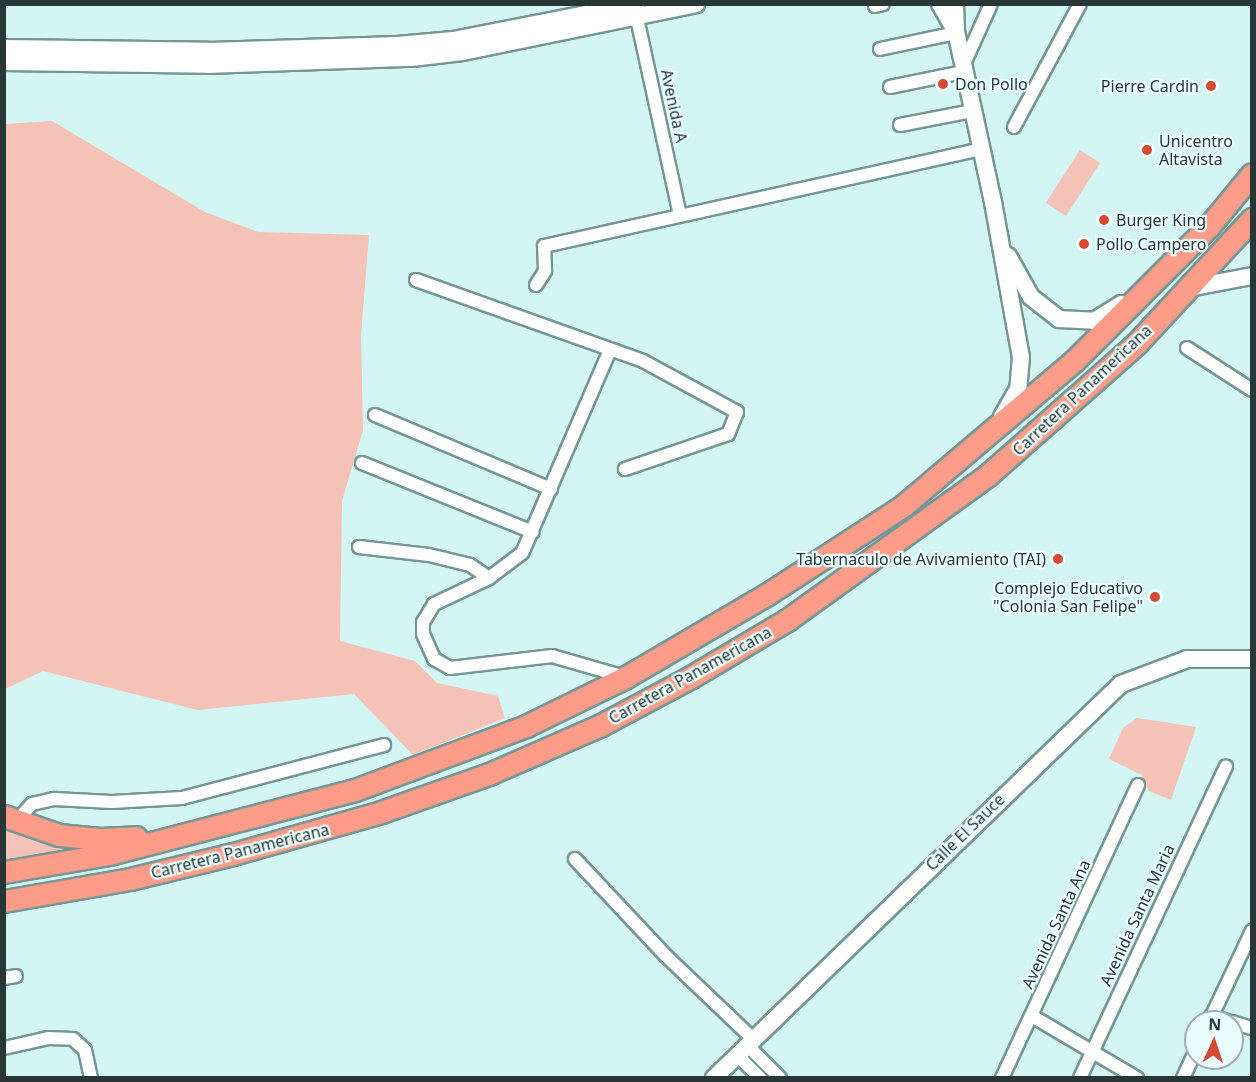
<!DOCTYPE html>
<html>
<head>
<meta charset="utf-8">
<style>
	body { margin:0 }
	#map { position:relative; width:1256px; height:1082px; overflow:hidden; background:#d3f5f3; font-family:"Noto Sans",sans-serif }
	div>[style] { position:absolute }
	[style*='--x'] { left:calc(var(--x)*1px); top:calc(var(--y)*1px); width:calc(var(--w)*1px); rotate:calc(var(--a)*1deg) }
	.green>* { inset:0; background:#f5c2b7; transform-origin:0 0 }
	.roads { filter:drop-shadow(2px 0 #769694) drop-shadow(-2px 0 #769694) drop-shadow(0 2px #769694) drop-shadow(0 -2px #769694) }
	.street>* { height:12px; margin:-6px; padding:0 6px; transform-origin:6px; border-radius:6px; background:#fff }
	.secondary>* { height:16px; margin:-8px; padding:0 8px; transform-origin:8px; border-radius:8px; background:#fff }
	.highway>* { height:21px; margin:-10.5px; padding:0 10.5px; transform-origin:10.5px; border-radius:10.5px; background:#fc9c89 }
	.dots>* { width:16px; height:16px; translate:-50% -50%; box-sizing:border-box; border:3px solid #ebfffe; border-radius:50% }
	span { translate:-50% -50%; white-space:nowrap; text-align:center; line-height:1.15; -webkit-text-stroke:4.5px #ebfffe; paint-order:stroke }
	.poi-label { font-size:16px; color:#283635 }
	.left { translate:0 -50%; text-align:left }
	.right { translate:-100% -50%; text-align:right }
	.street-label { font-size:16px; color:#283635 }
	.frame { position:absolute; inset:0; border:6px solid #283635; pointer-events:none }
	.north { position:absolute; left:1184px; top:1010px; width:60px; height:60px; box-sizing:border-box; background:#ebfffe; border:2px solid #9dafae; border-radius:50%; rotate:3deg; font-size:16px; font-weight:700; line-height:24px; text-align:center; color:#283635 }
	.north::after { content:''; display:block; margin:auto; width:21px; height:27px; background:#d54a32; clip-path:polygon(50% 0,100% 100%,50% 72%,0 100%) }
</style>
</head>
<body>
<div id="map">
	<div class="green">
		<i style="clip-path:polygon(52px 121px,205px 212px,258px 232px,369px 235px,361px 335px,363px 430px,342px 501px,340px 641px,415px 661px,437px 683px,498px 696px,505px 718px,413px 755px,354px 694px,198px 710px,43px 671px,5px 689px,5px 124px)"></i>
		<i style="left:1080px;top:150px;width:24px;height:63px;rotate:33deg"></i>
		<i style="clip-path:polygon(1137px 718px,1196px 727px,1171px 800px,1149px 791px,1142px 775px,1109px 759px,1123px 728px)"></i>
		<i style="clip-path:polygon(4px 823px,104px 848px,5px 860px)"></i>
	</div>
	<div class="roads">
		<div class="street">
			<i style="--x:875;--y:6;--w:8;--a:-14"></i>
			<i style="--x:635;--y:9;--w:211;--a:77.7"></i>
			<i style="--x:880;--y:49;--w:78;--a:-11.9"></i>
			<i style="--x:963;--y:66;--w:68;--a:-65.7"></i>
			<i style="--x:890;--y:87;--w:75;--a:-11.6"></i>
			<i style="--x:900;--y:125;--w:73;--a:-11"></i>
			<i style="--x:1014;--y:127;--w:140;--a:-61.8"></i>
			<i style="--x:416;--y:280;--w:241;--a:19.6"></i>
			<i style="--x:643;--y:361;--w:107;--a:28.5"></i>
			<i style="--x:737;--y:412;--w:24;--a:112"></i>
			<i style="--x:728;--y:434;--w:109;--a:161.2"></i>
			<i style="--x:536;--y:285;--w:17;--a:-57"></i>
			<i style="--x:545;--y:271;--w:25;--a:-92"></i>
			<i style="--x:544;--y:246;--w:448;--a:-12.5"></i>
			<i style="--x:1187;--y:348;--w:77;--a:32.9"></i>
			<i style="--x:610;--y:350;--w:221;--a:113.4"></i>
			<i style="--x:522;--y:553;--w:41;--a:142.9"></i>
			<i style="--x:489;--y:578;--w:61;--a:154.7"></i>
			<i style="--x:434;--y:604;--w:21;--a:121"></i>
			<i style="--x:423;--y:622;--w:12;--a:90"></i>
			<i style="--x:423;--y:634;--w:27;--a:66"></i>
			<i style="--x:434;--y:659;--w:18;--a:29"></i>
			<i style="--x:450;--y:668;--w:103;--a:-6.7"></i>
			<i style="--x:552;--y:656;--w:76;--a:16"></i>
			<i style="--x:375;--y:415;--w:191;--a:22.8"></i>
			<i style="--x:362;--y:463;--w:184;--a:22"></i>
			<i style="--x:359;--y:547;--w:70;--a:6.5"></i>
			<i style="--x:429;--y:555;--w:42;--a:13.7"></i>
			<i style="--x:470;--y:565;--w:23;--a:34"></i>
			<i style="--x:17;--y:821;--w:23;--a:-49"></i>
			<i style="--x:32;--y:804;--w:23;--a:-13"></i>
			<i style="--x:54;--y:799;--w:58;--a:3"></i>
			<i style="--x:112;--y:802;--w:70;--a:-3.3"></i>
			<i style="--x:182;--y:798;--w:209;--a:-14.7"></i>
			<i style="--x:575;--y:859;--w:133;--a:46.8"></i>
			<i style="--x:666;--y:956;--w:119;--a:43.6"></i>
			<i style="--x:4;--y:978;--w:12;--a:-9"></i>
			<i style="--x:1032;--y:1016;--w:122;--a:30.6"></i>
			<i style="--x:1211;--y:1016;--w:21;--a:17"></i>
			<i style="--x:1209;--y:1022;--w:101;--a:-64.7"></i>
			<i style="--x:1232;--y:1022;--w:21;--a:17"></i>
			<i style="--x:747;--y:1045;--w:47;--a:45"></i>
			<i style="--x:4;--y:1048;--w:45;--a:-12.8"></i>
			<i style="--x:48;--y:1038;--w:25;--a:2"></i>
			<i style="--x:73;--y:1039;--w:16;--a:43"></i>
			<i style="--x:85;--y:1050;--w:29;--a:78"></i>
			<i style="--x:737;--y:1055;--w:33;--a:45"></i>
			<i style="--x:1002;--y:1078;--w:323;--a:-65.1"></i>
			<i style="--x:1080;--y:1078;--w:344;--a:-64.9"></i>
			<i style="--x:1183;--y:1078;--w:31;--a:-65"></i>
		</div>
		<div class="secondary">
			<i style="--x:940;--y:4;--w:28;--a:60"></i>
			<i style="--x:955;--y:4;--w:27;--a:88"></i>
			<i style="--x:956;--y:31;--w:175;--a:77.8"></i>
			<i style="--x:993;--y:202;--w:158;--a:79.8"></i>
			<i style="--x:1021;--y:357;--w:32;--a:95"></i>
			<i style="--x:1018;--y:389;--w:32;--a:120"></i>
			<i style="--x:4;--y:48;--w:205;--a:0.8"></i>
			<i style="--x:209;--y:51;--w:188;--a:-1.8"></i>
			<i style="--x:397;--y:45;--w:56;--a:-5.1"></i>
			<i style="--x:453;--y:40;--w:187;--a:-11.1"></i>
			<i style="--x:4;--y:62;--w:203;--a:0.8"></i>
			<i style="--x:207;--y:65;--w:205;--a:-2"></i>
			<i style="--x:412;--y:58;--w:51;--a:-6.7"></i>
			<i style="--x:463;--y:52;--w:238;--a:-11.6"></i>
			<i style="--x:1008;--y:256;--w:47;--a:60.7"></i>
			<i style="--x:1031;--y:297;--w:36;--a:38"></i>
			<i style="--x:1059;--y:319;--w:35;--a:3"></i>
			<i style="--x:1094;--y:321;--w:32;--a:-32"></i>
			<i style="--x:1189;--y:288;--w:64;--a:-10.8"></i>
			<i style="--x:714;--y:1078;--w:566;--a:-44.07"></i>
			<i style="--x:1121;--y:684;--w:71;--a:-20.7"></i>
			<i style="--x:1187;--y:659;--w:65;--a:0"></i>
		</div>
		<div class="highway">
			<i style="--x:4;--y:816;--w:58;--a:19.1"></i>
			<i style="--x:59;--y:835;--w:41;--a:5.6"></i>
			<i style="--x:100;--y:839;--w:36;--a:-3"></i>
			<i style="--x:4;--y:872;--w:107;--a:-9.7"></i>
			<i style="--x:109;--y:854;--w:254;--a:-14.6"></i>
			<i style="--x:355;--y:790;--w:183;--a:-20.5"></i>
			<i style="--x:526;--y:726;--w:111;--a:-26.1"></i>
			<i style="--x:626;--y:677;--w:162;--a:-30.4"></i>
			<i style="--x:766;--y:595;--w:163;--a:-33"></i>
			<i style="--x:903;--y:506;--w:224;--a:-40.3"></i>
			<i style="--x:1074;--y:361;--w:191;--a:-45"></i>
			<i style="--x:1209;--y:226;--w:67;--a:-50.4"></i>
			<i style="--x:4;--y:901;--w:128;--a:-9.9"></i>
			<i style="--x:130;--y:879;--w:106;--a:-13.6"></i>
			<i style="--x:233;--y:854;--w:154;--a:-15.8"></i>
			<i style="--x:381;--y:812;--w:114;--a:-19.4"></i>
			<i style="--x:489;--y:774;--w:122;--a:-23.6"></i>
			<i style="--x:601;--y:725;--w:102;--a:-28.1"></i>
			<i style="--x:691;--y:677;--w:112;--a:-30.7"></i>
			<i style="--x:787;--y:620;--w:248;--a:-35.8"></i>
			<i style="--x:988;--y:475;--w:199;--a:-41.5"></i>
			<i style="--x:1137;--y:343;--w:169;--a:-47.2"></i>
		</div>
	</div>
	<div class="dots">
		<i style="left:943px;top:84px;background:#d54a32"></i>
		<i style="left:1211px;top:86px;background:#d54a32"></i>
		<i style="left:1147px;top:150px;background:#d54a32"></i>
		<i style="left:1104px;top:220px;background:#d54a32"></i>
		<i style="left:1084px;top:244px;background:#d54a32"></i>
		<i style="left:1058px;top:559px;background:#d54a32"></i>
		<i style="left:1155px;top:597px;background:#d54a32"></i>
	</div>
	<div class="poi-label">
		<span class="left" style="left:955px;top:84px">Don Pollo</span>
		<span class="right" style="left:1199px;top:86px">Pierre Cardin</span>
		<span class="left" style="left:1159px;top:150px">Unicentro<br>Altavista</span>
		<span class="left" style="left:1116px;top:220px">Burger King</span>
		<span class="left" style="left:1096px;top:244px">Pollo Campero</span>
		<span class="right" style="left:1046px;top:559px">Tabernaculo de Avivamiento (TAI)</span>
		<span class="right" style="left:1143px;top:597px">Complejo Educativo<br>"Colonia San Felipe"</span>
	</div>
	<div class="street-label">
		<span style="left:674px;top:106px;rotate:78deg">Avenida A</span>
		<span style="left:1082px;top:390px;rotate:-43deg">Carretera Panamericana</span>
		<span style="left:690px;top:675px;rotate:-29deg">Carretera Panamericana</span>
		<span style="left:965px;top:832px;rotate:-44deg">Calle El Sauce</span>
		<span style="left:240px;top:851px;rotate:-14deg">Carretera Panamericana</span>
		<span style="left:1137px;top:915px;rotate:-65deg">Avenida Santa Maria</span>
		<span style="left:1056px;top:924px;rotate:-65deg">Avenida Santa Ana</span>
	</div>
	<div class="frame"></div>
	<div class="north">N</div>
</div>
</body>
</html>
